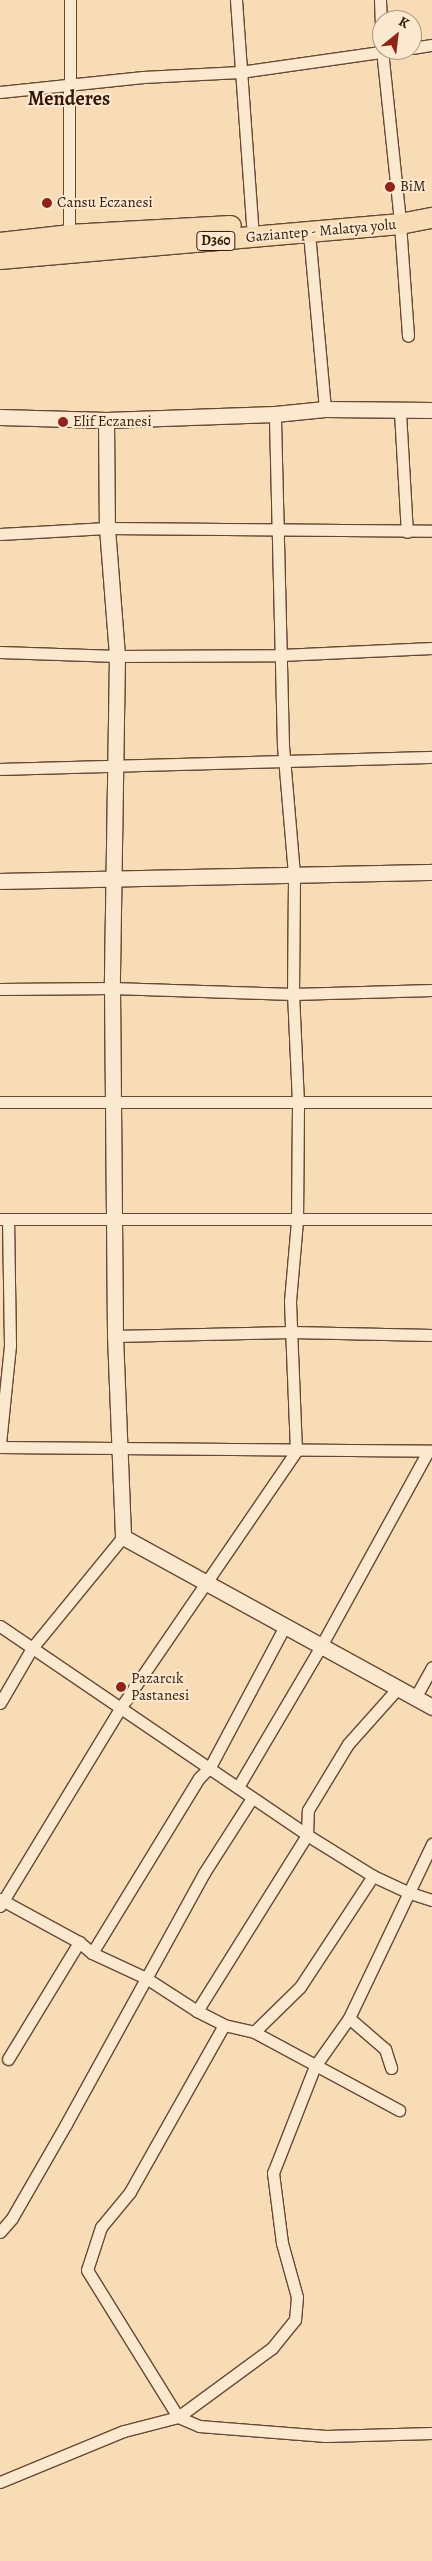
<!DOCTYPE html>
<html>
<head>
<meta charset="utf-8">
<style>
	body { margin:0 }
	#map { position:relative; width:432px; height:2561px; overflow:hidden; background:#f8dcb5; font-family:Alegreya,serif }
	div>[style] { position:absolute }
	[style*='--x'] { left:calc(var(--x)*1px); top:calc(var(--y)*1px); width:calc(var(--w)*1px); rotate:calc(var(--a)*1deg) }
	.roads { filter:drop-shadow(1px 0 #664935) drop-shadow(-1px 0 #664935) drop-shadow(0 1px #664935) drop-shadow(0 -1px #664935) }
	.street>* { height:11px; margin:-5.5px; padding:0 5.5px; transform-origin:5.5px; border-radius:5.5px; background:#fae8cf }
	.secondary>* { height:15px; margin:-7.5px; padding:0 7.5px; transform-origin:7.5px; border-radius:7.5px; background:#fae8cf }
	.highway>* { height:20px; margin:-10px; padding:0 10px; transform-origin:10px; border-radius:10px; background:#f8dcb5 }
	.dots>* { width:14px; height:14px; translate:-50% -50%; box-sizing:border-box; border:2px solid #fae8cf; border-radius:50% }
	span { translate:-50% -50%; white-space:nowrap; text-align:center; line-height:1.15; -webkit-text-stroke:4px #fae8cf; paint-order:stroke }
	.shield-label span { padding:1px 4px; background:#fae8cf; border:1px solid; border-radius:4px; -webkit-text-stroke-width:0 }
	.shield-label { font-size:14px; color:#35180a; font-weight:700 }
	.poi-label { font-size:15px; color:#35180a }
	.left { translate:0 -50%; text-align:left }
	.street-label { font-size:15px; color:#35180a }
	.district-label { font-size:20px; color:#35180a; font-weight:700 }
	.north { position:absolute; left:372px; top:10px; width:50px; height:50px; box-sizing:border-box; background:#fae8cf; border:1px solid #ab9580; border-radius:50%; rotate:29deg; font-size:14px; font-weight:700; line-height:20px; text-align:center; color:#35180a }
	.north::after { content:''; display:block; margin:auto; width:18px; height:22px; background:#8f2418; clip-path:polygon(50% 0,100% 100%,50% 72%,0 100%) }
</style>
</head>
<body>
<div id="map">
	<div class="roads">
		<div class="street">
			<i style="--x:236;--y:0;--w:226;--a:85.9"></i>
			<i style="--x:380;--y:0;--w:49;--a:87.7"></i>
			<i style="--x:412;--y:48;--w:20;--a:-9"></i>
			<i style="--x:382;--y:50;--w:164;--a:84"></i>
			<i style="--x:0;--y:92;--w:144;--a:-6"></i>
			<i style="--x:143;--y:77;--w:97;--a:-3"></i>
			<i style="--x:240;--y:72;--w:156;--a:-8.1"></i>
			<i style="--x:400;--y:224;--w:112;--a:85.9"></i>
			<i style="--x:309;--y:233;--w:177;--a:84.8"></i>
			<i style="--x:69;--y:235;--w:235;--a:-89.8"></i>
			<i style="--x:400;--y:412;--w:120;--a:86.7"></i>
			<i style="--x:0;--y:534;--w:107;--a:-3.2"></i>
			<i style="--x:107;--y:528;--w:325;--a:0.5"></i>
			<i style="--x:0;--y:652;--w:117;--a:2"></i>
			<i style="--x:117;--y:656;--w:164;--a:-0.3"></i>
			<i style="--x:281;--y:655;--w:151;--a:-2.7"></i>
			<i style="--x:0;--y:769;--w:432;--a:-1.6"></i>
			<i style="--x:0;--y:989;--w:112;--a:-0.5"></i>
			<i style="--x:112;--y:988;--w:181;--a:1.9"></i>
			<i style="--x:293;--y:994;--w:139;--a:-1.6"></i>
			<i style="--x:0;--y:1102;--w:432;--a:0"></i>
			<i style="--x:0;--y:1219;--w:432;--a:0"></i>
			<i style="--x:115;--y:1336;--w:176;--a:-1.3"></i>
			<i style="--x:291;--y:1332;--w:141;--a:1.2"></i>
			<i style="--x:0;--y:1444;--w:100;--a:-84.2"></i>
			<i style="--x:10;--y:1345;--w:126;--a:-90.9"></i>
			<i style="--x:0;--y:1447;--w:432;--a:0.5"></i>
			<i style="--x:0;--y:1626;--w:371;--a:34.2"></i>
			<i style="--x:307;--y:1835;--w:78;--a:31.8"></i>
			<i style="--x:373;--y:1876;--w:38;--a:25"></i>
			<i style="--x:407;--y:1892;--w:26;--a:18"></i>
			<i style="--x:415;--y:1698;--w:35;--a:-61"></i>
			<i style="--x:0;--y:1703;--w:64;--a:-59.8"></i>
			<i style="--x:32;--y:1648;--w:144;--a:-50.7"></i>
			<i style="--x:238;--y:1787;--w:164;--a:-59.5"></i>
			<i style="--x:321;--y:1646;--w:222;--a:-61.2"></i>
			<i style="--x:0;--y:1899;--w:90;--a:28.6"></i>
			<i style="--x:79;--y:1942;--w:17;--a:40"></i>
			<i style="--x:92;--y:1953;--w:60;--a:24.8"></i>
			<i style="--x:146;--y:1978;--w:61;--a:32.9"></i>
			<i style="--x:197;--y:2011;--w:30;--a:27"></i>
			<i style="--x:224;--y:2025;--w:31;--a:13"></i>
			<i style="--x:254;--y:2032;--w:165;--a:28.3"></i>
			<i style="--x:0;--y:1906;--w:233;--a:-58.7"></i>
			<i style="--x:121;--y:1707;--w:310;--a:-55.6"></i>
			<i style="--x:296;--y:1451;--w:150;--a:-92.3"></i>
			<i style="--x:290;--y:1301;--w:80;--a:-85"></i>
			<i style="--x:297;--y:1221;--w:118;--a:-89.5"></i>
			<i style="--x:298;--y:1103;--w:109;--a:-92.6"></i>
			<i style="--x:293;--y:994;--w:120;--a:-89.5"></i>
			<i style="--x:294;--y:874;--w:128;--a:-94.9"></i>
			<i style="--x:283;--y:746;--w:332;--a:-91.4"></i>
			<i style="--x:92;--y:1953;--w:205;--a:-58.6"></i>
			<i style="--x:199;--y:1778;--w:16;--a:-45"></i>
			<i style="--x:210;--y:1767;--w:160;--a:-62"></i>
			<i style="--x:197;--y:2011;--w:208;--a:-58"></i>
			<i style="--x:307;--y:1835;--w:25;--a:-88"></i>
			<i style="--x:308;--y:1810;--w:77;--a:-58.8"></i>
			<i style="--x:348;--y:1744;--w:74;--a:-48.3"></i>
			<i style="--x:349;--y:2018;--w:48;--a:40.7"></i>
			<i style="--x:385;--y:2049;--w:20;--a:72"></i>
			<i style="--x:224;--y:2025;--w:192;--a:119.4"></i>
			<i style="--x:130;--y:2192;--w:45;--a:129.6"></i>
			<i style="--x:101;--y:2227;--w:45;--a:108"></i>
			<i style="--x:87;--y:2270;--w:173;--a:58.2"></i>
			<i style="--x:178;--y:2417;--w:23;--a:23"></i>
			<i style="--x:199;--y:2426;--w:127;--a:4.5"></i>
			<i style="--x:326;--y:2436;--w:106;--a:-1.6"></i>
			<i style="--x:254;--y:2032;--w:64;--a:-44.4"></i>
			<i style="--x:300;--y:1987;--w:133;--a:-56.7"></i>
			<i style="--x:8;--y:2059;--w:137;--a:-58.7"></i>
			<i style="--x:0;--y:2232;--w:18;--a:-49"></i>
			<i style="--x:12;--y:2218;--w:108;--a:-60.1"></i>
			<i style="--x:66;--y:2124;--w:286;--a:-61.2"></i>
			<i style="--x:204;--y:1873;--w:89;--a:-57.4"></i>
			<i style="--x:0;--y:2482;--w:134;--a:-22.4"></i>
			<i style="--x:124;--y:2431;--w:56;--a:-14.5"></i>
			<i style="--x:178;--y:2417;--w:117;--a:-36.3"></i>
			<i style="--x:272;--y:2348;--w:36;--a:-51"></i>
			<i style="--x:295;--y:2320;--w:23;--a:-85"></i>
			<i style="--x:297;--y:2297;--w:56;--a:-105.5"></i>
			<i style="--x:282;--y:2243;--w:71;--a:-97.3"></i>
			<i style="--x:273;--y:2173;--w:115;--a:-68.6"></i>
			<i style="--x:315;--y:2066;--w:59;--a:-54.7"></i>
			<i style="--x:349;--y:2018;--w:193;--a:-64.5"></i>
		</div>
		<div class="secondary">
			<i style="--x:0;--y:417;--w:106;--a:1.6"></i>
			<i style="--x:106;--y:420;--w:169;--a:-2"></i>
			<i style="--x:275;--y:414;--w:50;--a:-5.7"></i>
			<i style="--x:325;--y:409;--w:107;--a:0.5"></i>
			<i style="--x:106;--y:420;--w:108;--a:89.5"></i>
			<i style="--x:107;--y:528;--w:128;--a:85.5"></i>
			<i style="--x:117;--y:656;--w:332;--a:90.9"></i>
			<i style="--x:112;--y:988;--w:348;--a:89.5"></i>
			<i style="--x:115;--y:1336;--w:201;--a:87.7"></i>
			<i style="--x:123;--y:1537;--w:353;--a:28.8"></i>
			<i style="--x:0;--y:881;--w:432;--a:-1.2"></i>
		</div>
		<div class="highway">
			<i style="--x:0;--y:243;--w:69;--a:-6.6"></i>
			<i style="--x:69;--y:235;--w:162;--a:-3.2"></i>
			<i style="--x:0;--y:259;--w:402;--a:-5"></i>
			<i style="--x:400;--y:224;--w:33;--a:-11"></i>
		</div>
	</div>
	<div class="dots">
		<i style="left:390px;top:187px;background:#8f2418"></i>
		<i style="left:47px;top:203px;background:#8f2418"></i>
		<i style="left:63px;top:422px;background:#8f2418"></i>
		<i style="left:121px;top:1687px;background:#8f2418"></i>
	</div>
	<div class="shield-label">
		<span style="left:216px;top:241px">D360</span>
	</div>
	<div class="poi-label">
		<span class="left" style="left:400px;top:187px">BiM</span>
		<span class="left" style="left:57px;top:203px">Cansu Eczanesi</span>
		<span class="left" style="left:73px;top:422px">Elif Eczanesi</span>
		<span class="left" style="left:131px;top:1687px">Pazarcık<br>Pastanesi</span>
	</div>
	<div class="street-label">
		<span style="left:321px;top:231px;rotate:-5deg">Gaziantep - Malatya yolu</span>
	</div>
	<div class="district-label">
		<span style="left:69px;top:98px">Menderes</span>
	</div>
	<div class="north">K</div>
</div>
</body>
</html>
